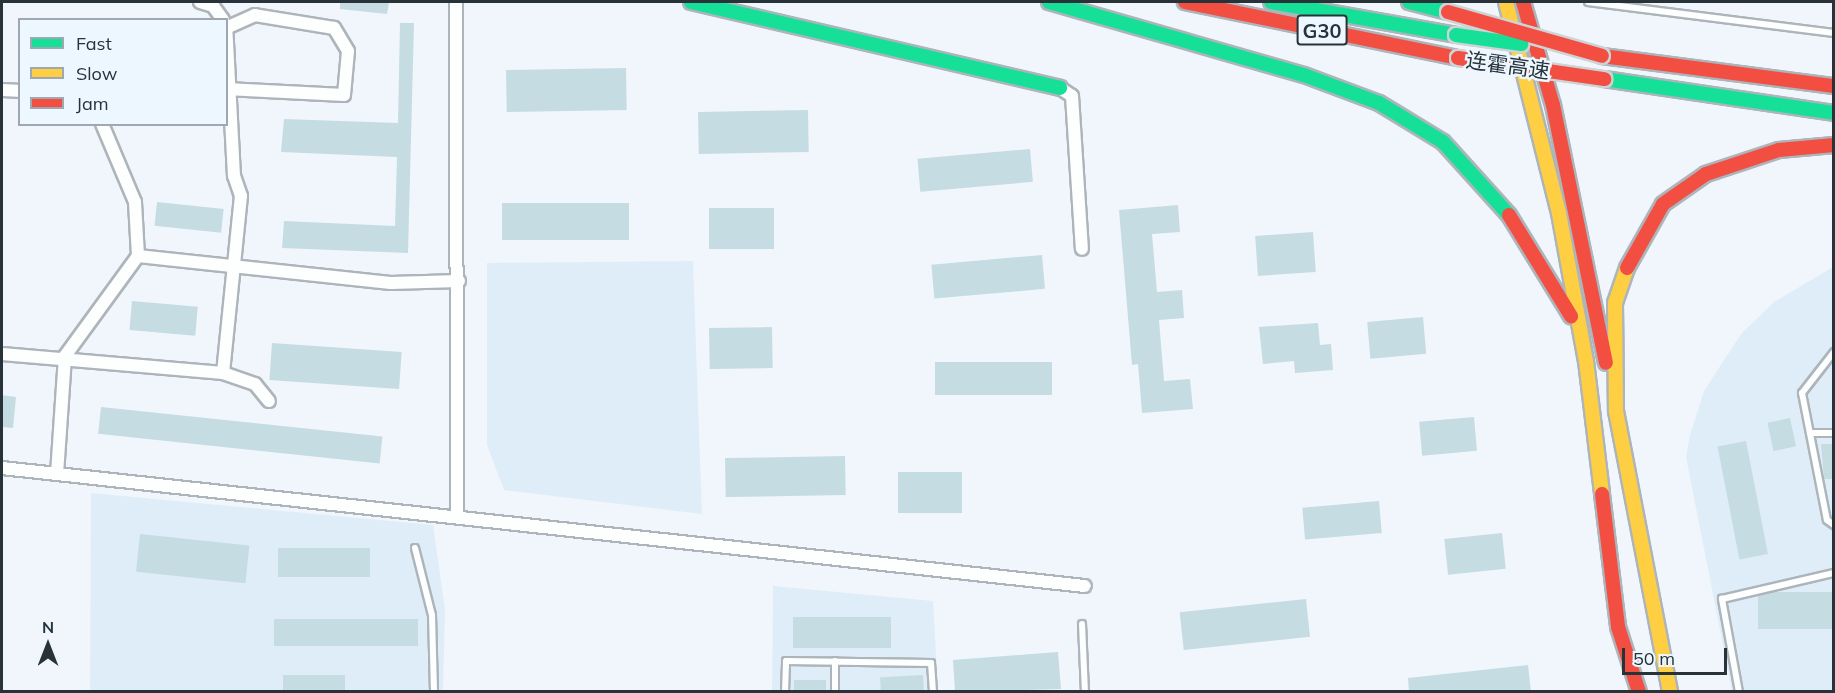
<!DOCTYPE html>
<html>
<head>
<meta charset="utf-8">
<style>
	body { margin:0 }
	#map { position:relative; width:1835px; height:693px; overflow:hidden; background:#f0f6fb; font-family:Mulish,"Noto Sans SC",sans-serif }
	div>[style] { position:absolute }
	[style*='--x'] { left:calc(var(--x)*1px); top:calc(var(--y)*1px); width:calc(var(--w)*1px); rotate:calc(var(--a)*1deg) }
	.built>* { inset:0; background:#dfedf8 }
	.building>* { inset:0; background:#c6dce3; transform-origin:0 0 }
	.roads { filter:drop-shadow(2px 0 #adb5bb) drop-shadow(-2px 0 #adb5bb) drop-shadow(0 2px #adb5bb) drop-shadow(0 -2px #adb5bb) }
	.lane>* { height:6px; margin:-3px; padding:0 3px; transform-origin:3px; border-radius:3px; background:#fdfefe }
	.street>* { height:12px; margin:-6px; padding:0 6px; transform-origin:6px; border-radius:6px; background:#fdfefe }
	.fast>* { height:14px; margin:-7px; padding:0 7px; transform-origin:7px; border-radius:7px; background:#16e098 }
	.slow>* { height:14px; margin:-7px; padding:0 7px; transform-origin:7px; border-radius:7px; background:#ffcf43 }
	.jam>* { height:14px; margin:-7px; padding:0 7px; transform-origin:7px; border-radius:7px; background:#f24e42 }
	.bridges { filter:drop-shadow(2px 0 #ced3d6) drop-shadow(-2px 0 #ced3d6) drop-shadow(0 2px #ced3d6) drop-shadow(0 -2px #ced3d6) }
	.fast-bridge>* { height:14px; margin:-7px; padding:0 7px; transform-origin:7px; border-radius:7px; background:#16e098 }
	.jam-bridge>* { height:14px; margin:-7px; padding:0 7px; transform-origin:7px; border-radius:7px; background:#f24e42 }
	span { translate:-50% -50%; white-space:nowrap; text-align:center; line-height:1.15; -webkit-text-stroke:5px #ecf7ff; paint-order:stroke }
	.shield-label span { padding:2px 4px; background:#ecf7ff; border:2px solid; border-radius:4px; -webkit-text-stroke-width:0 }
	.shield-label { font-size:20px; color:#273239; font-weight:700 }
	.street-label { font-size:21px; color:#273239 }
	.frame { position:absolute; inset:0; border:3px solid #273239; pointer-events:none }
	.legend { position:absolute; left:18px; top:18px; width:210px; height:108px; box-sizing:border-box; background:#ecf7ff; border:2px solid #9da8b0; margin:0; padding:8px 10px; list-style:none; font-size:18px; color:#273239 }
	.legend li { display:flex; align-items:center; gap:12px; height:30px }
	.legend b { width:30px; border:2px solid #9da8b0 }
	.north { position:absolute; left:18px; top:615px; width:60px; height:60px; -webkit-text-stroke:4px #ecf7ff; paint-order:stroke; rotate:0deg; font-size:16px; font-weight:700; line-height:24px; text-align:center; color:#273239 }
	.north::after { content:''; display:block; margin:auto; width:21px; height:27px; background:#273239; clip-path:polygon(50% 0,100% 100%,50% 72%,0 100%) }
	.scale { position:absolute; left:1622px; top:648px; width:105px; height:27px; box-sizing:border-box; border:3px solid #273239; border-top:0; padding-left:8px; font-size:18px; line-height:21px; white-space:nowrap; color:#273239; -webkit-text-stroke:4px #ecf7ff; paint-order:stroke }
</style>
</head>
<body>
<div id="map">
	<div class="built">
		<i style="clip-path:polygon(693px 261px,702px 514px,504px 490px,487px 445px,487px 263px)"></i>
		<i style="clip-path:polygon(1833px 267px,1833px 691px,1732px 691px,1686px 457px,1690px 435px,1704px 391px,1741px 334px,1774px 302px)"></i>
		<i style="clip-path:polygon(91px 493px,433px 525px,445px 610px,443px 691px,90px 692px)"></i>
		<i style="clip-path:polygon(773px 586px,933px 601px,938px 691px,772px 692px)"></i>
	</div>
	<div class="building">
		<i style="clip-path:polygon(340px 2px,389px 2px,387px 14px,340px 9px)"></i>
		<i style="clip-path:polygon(400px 23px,414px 23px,408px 253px,282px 248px,284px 221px,395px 226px,397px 157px,281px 152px,284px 119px,398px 123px)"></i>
		<i style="left:626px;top:68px;width:42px;height:120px;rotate:89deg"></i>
		<i style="left:808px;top:110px;width:42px;height:110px;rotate:89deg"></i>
		<i style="left:1030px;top:149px;width:33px;height:113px;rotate:85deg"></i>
		<i style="left:157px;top:202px;width:67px;height:24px;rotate:6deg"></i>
		<i style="left:629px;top:203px;width:37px;height:127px;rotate:90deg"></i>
		<i style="clip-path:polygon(1178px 205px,1180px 232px,1152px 234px,1157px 292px,1182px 290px,1184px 318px,1159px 320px,1164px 381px,1190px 379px,1193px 409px,1142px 413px,1138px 364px,1132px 365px,1119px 210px)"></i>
		<i style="left:774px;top:208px;width:41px;height:65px;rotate:90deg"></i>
		<i style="left:1313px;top:232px;width:40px;height:58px;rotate:86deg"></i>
		<i style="left:1042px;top:255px;width:34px;height:111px;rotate:85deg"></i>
		<i style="left:132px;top:301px;width:66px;height:29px;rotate:5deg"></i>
		<i style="left:1423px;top:317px;width:37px;height:56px;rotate:85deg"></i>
		<i style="clip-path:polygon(1318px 323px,1320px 345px,1331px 344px,1333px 370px,1295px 373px,1294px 361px,1263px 364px,1259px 327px)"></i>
		<i style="left:772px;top:327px;width:41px;height:63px;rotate:89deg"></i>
		<i style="left:272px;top:343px;width:130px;height:37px;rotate:4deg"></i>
		<i style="left:935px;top:362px;width:117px;height:33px"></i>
		<i style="clip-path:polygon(2px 395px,16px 397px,13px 428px,2px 427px)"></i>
		<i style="left:101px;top:407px;width:283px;height:27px;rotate:6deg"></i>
		<i style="left:1474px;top:417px;width:34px;height:55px;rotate:85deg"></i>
		<i style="left:1790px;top:418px;width:29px;height:23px;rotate:78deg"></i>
		<i style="left:1746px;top:441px;width:115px;height:29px;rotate:79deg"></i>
		<i style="clip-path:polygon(1821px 444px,1833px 444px,1833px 479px,1824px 479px)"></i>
		<i style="left:845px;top:456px;width:39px;height:120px;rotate:89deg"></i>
		<i style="left:962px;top:472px;width:41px;height:64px;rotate:90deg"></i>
		<i style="left:1379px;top:501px;width:32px;height:77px;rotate:85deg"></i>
		<i style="left:1502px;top:533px;width:36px;height:58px;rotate:84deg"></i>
		<i style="left:140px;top:534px;width:110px;height:38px;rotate:6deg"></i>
		<i style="left:278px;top:548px;width:92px;height:29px"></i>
		<i style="left:1833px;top:592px;width:37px;height:75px;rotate:90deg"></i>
		<i style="left:1306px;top:599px;width:38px;height:127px;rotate:84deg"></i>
		<i style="left:793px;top:617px;width:98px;height:31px"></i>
		<i style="left:274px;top:619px;width:144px;height:27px"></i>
		<i style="clip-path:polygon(1058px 652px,1061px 689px,955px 692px,953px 660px)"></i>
		<i style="clip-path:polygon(1528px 665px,1531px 692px,1409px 692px,1408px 678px)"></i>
		<i style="left:283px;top:675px;width:62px;height:17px"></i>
		<i style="left:923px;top:675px;width:17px;height:43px;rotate:87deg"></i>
		<i style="left:794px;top:680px;width:32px;height:12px"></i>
	</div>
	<div class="roads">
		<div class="lane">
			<i style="--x:1588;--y:2;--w:248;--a:7.2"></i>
			<i style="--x:1834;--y:352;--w:52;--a:128"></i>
			<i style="--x:1802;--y:393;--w:129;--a:78.9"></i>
			<i style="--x:1827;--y:520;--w:9;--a:36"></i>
			<i style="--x:1810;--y:433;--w:24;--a:0"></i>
			<i style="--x:415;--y:548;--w:69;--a:75.8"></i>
			<i style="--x:432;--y:615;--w:77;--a:88.5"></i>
			<i style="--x:1082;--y:624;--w:68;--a:87.5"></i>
			<i style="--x:785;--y:692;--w:31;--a:-88"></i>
			<i style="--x:786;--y:661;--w:145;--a:0.8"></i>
			<i style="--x:931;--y:663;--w:29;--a:86"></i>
			<i style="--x:835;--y:692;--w:31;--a:-90"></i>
			<i style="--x:1739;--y:692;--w:95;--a:-100.4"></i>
			<i style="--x:1722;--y:599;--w:115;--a:-13.1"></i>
		</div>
		<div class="street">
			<i style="--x:200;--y:2;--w:14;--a:17"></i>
			<i style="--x:213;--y:6;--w:17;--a:54"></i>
			<i style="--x:456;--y:2;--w:515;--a:89.89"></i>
			<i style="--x:1060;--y:88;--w:14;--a:34"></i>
			<i style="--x:1072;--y:96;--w:153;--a:86.3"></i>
			<i style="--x:226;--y:89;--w:118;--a:2.9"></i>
			<i style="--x:344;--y:95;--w:44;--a:-84.8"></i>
			<i style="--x:348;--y:51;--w:27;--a:-121"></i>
			<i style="--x:334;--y:28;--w:80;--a:-170.7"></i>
			<i style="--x:255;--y:15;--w:30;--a:156"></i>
			<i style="--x:2;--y:90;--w:18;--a:3"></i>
			<i style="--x:138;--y:256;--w:254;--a:6.1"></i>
			<i style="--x:391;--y:283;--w:68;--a:-1.7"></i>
			<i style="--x:2;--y:354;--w:222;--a:4.9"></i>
			<i style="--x:223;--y:373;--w:34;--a:19"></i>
			<i style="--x:255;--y:384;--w:22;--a:51"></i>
			<i style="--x:223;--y:373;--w:178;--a:-84.2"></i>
			<i style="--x:241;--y:196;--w:21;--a:-109"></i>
			<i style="--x:234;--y:176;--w:151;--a:-93"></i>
			<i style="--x:2;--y:468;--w:1089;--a:6.22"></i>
			<i style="--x:57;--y:474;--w:118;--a:-86.1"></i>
			<i style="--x:65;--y:356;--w:124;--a:-53.9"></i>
			<i style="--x:138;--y:256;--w:54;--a:-93.2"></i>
			<i style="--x:135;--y:202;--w:85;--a:-112.9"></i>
		</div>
		<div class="fast">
			<i style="--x:691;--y:2;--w:379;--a:13.1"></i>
			<i style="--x:1049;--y:2;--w:265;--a:16"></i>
			<i style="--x:1304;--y:75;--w:80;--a:20.5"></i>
			<i style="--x:1379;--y:103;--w:75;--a:31.4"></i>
			<i style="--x:1443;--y:142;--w:98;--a:47.9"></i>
			<i style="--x:1271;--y:2;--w:188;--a:10.1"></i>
			<i style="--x:1409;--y:2;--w:40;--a:14.4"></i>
			<i style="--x:1604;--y:79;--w:232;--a:8.4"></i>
		</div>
		<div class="slow">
			<i style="--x:1506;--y:2;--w:218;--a:75.9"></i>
			<i style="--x:1559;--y:213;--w:150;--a:79.7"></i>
			<i style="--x:1586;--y:361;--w:134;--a:83.1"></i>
			<i style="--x:1627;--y:268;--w:37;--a:109"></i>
			<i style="--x:1615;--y:303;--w:108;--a:89.5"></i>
			<i style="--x:1616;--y:411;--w:286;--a:79.1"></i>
		</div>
		<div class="jam">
			<i style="--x:1185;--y:2;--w:279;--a:11.6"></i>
			<i style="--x:1523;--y:2;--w:107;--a:73.8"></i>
			<i style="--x:1553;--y:105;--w:263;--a:78.4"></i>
			<i style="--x:1602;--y:56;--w:234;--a:7.4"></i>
			<i style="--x:1509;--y:215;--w:119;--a:58.5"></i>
			<i style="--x:1627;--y:268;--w:73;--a:-60.6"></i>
			<i style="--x:1663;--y:204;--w:52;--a:-34.9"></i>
			<i style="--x:1706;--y:174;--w:77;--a:-18.2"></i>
			<i style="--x:1779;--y:150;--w:55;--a:-5.2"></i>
			<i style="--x:1602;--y:494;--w:134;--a:83.1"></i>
			<i style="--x:1618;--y:627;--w:68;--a:72.1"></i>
		</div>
	</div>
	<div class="bridges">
		<div class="fast-bridge">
			<i style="--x:1456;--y:35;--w:66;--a:7.9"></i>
		</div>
		<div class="jam-bridge">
			<i style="--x:1448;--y:12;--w:160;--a:15.9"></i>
			<i style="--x:1458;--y:58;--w:148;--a:8.2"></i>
		</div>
	</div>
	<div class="shield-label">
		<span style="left:1322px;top:30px">G30</span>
	</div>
	<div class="street-label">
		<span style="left:1508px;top:65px;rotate:8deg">连霍高速</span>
	</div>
	<div class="frame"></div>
	<ul class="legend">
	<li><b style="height:8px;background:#16e098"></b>Fast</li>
	<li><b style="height:8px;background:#ffcf43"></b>Slow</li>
	<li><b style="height:8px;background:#f24e42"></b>Jam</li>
	</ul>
	<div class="north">N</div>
	<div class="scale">50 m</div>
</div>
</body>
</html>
